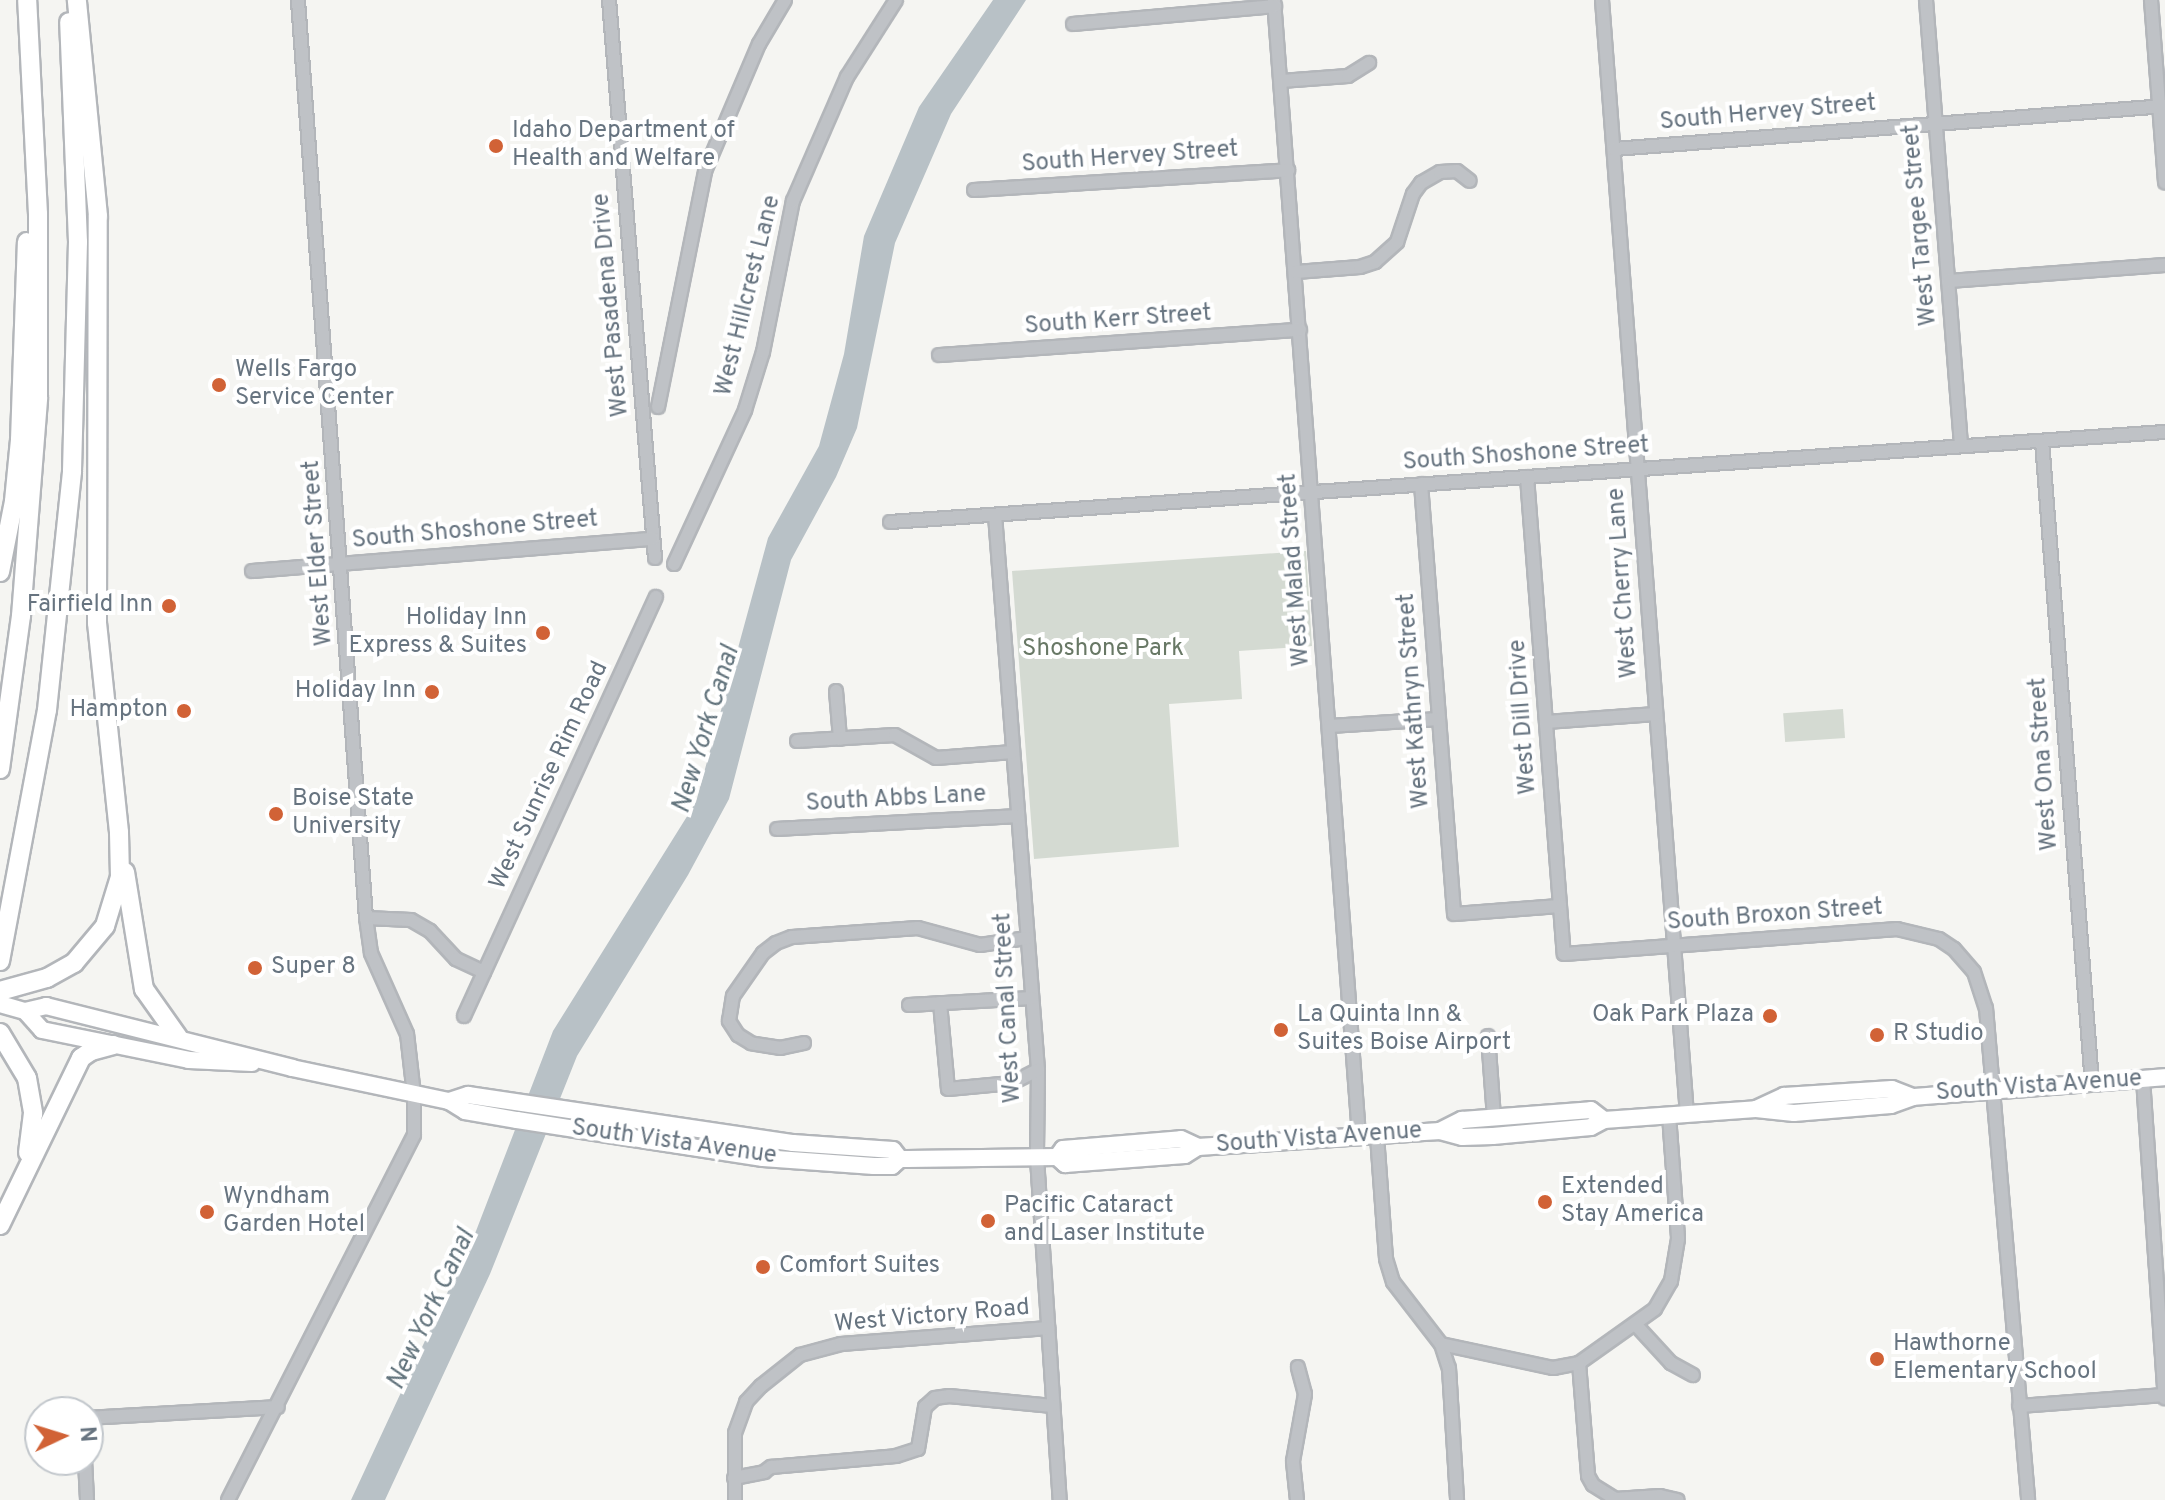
<!DOCTYPE html>
<html>
<head>
<meta charset="utf-8">
<style>
	body { margin:0 }
	#map { position:relative; width:2165px; height:1500px; overflow:hidden; background:#f5f5f2; font-family:Overpass,sans-serif }
	div>[style] { position:absolute }
	[style*='--x'] { left:calc(var(--x)*1px); top:calc(var(--y)*1px); width:calc(var(--w)*1px); rotate:calc(var(--a)*1deg) }
	.green>* { inset:0; background:#d4dad2; transform-origin:0 0 }
	.water>* { inset:0; background:#b8c1c6 }
	.roads { filter:drop-shadow(2px 0 #b3b6ba) drop-shadow(-2px 0 #b3b6ba) drop-shadow(0 2px #b3b6ba) drop-shadow(0 -2px #b3b6ba) }
	.minor>* { height:12px; margin:-6px; padding:0 6px; transform-origin:6px; border-radius:6px; background:#bfc2c6 }
	.major>* { height:16px; margin:-8px; padding:0 8px; transform-origin:8px; border-radius:8px; background:#fff }
	.highway>* { height:18px; margin:-9px; padding:0 9px; transform-origin:9px; border-radius:9px; background:#fff }
	.dots>* { width:22px; height:22px; translate:-50% -50%; box-sizing:border-box; border:4px solid #fff; border-radius:50% }
	span { translate:-50% -50%; white-space:nowrap; text-align:center; line-height:1.15; -webkit-text-stroke:8px #fff; paint-order:stroke }
	.street-label { font-size:24px; color:#677480 }
	.poi-label { font-size:24px; color:#677480 }
	.left { translate:0 -50%; text-align:left }
	.right { translate:-100% -50%; text-align:right }
	.park-label { font-size:24px; color:#687865 }
	.water-label { font-size:26px; color:#63747d; font-style:italic }
	.north { position:absolute; left:24px; top:1396px; width:80px; height:80px; box-sizing:border-box; background:#fff; border:2px solid #c2c7cc; border-radius:50%; rotate:86deg; font-size:22px; font-weight:700; line-height:32px; text-align:center; color:#677480 }
	.north::after { content:''; display:block; margin:auto; width:28px; height:36px; background:#d16236; clip-path:polygon(50% 0,100% 100%,50% 72%,0 100%) }
</style>
</head>
<body>
<div id="map">
	<div class="green">
		<i style="clip-path:polygon(1306px 551px,1312px 646px,1239px 651px,1242px 699px,1169px 704px,1179px 847px,1034px 859px,1012px 571px)"></i>
		<i style="left:1843px;top:709px;width:29px;height:60px;rotate:86deg"></i>
	</div>
	<div class="water">
		<i style="clip-path:polygon(993px 0,1026px 0,951px 114px,895px 243px,857px 428px,836px 477px,791px 560px,729px 799px,688px 875px,577px 1056px,490px 1274px,385px 1500px,351px 1500px,476px 1231px,553px 1031px,696px 802px,768px 538px,819px 446px,844px 354px,864px 236px,919px 107px)"></i>
	</div>
	<div class="roads">
		<div class="minor">
			<i style="--x:609;--y:0;--w:560;--a:85.29"></i>
			<i style="--x:1274;--y:0;--w:1140;--a:85.72"></i>
			<i style="--x:1602;--y:0;--w:1117;--a:85.64"></i>
			<i style="--x:1926;--y:0;--w:447;--a:85.5"></i>
			<i style="--x:2151;--y:0;--w:183;--a:85.6"></i>
			<i style="--x:1073;--y:24;--w:203;--a:-5.1"></i>
			<i style="--x:1281;--y:81;--w:67;--a:-4.3"></i>
			<i style="--x:1348;--y:76;--w:25;--a:-32"></i>
			<i style="--x:1614;--y:149;--w:553;--a:-4.46"></i>
			<i style="--x:974;--y:190;--w:315;--a:-3.6"></i>
			<i style="--x:1296;--y:272;--w:64;--a:-4.5"></i>
			<i style="--x:1360;--y:267;--w:16;--a:-18"></i>
			<i style="--x:1375;--y:262;--w:30;--a:-42"></i>
			<i style="--x:1397;--y:242;--w:51;--a:-71.6"></i>
			<i style="--x:1413;--y:194;--w:14;--a:-54"></i>
			<i style="--x:1421;--y:183;--w:22;--a:-30"></i>
			<i style="--x:1440;--y:172;--w:17;--a:-3"></i>
			<i style="--x:1457;--y:171;--w:16;--a:38"></i>
			<i style="--x:1948;--y:281;--w:218;--a:-4.2"></i>
			<i style="--x:939;--y:355;--w:362;--a:-4"></i>
			<i style="--x:658;--y:407;--w:241;--a:-78.7"></i>
			<i style="--x:705;--y:171;--w:138;--a:-67"></i>
			<i style="--x:759;--y:44;--w:51;--a:-59.4"></i>
			<i style="--x:2042;--y:441;--w:644;--a:85.55"></i>
			<i style="--x:1527;--y:477;--w:478;--a:85.6"></i>
			<i style="--x:1564;--y:954;--w:334;--a:-4.3"></i>
			<i style="--x:1897;--y:929;--w:43;--a:13.4"></i>
			<i style="--x:1939;--y:939;--w:18;--a:34"></i>
			<i style="--x:1954;--y:949;--w:30;--a:49"></i>
			<i style="--x:1974;--y:972;--w:38;--a:72"></i>
			<i style="--x:1986;--y:1008;--w:494;--a:85.1"></i>
			<i style="--x:1421;--y:484;--w:431;--a:85.6"></i>
			<i style="--x:1454;--y:914;--w:106;--a:-4.3"></i>
			<i style="--x:995;--y:515;--w:557;--a:85.57"></i>
			<i style="--x:1038;--y:1070;--w:88;--a:90.7"></i>
			<i style="--x:1037;--y:1158;--w:343;--a:86.2"></i>
			<i style="--x:890;--y:522;--w:1278;--a:-4.04"></i>
			<i style="--x:674;--y:564;--w:170;--a:-65.2"></i>
			<i style="--x:745;--y:410;--w:61;--a:-72.8"></i>
			<i style="--x:763;--y:352;--w:154;--a:-78.8"></i>
			<i style="--x:793;--y:201;--w:135;--a:-66.5"></i>
			<i style="--x:847;--y:77;--w:91;--a:-57.5"></i>
			<i style="--x:252;--y:571;--w:402;--a:-4.6"></i>
			<i style="--x:836;--y:691;--w:48;--a:85.2"></i>
			<i style="--x:1546;--y:722;--w:110;--a:-4.2"></i>
			<i style="--x:1330;--y:726;--w:109;--a:-3.7"></i>
			<i style="--x:797;--y:741;--w:98;--a:-3.5"></i>
			<i style="--x:895;--y:735;--w:47;--a:29.3"></i>
			<i style="--x:936;--y:758;--w:77;--a:-4.5"></i>
			<i style="--x:777;--y:829;--w:241;--a:-3.1"></i>
			<i style="--x:366;--y:918;--w:45;--a:2.5"></i>
			<i style="--x:411;--y:920;--w:22;--a:30"></i>
			<i style="--x:430;--y:931;--w:38;--a:47"></i>
			<i style="--x:456;--y:959;--w:31;--a:25"></i>
			<i style="--x:940;--y:1003;--w:86;--a:84.7"></i>
			<i style="--x:948;--y:1089;--w:64;--a:-5.4"></i>
			<i style="--x:1012;--y:1083;--w:29;--a:-27"></i>
			<i style="--x:909;--y:1005;--w:123;--a:-3.3"></i>
			<i style="--x:464;--y:1016;--w:461;--a:-65.4"></i>
			<i style="--x:1488;--y:1036;--w:81;--a:85.8"></i>
			<i style="--x:804;--y:1043;--w:24;--a:168"></i>
			<i style="--x:781;--y:1048;--w:30;--a:-171"></i>
			<i style="--x:751;--y:1043;--w:15;--a:-148"></i>
			<i style="--x:738;--y:1035;--w:17;--a:-123"></i>
			<i style="--x:729;--y:1021;--w:25;--a:-81"></i>
			<i style="--x:733;--y:996;--w:52;--a:-55.1"></i>
			<i style="--x:763;--y:953;--w:16;--a:-38"></i>
			<i style="--x:776;--y:943;--w:17;--a:-21"></i>
			<i style="--x:792;--y:937;--w:126;--a:-4.1"></i>
			<i style="--x:918;--y:928;--w:64;--a:15.3"></i>
			<i style="--x:980;--y:945;--w:48;--a:-8.5"></i>
			<i style="--x:2143;--y:1079;--w:320;--a:86.1"></i>
			<i style="--x:1669;--y:1115;--w:124;--a:85.8"></i>
			<i style="--x:1678;--y:1239;--w:43;--a:99.5"></i>
			<i style="--x:1671;--y:1281;--w:32;--a:120"></i>
			<i style="--x:1655;--y:1309;--w:93;--a:144.6"></i>
			<i style="--x:1579;--y:1363;--w:113;--a:85.4"></i>
			<i style="--x:1588;--y:1476;--w:10;--a:61"></i>
			<i style="--x:1593;--y:1485;--w:26;--a:32"></i>
			<i style="--x:1615;--y:1499;--w:45;--a:-3.8"></i>
			<i style="--x:1660;--y:1496;--w:18;--a:13"></i>
			<i style="--x:1377;--y:1136;--w:123;--a:85.8"></i>
			<i style="--x:1386;--y:1259;--w:24;--a:73"></i>
			<i style="--x:1393;--y:1282;--w:78;--a:52.3"></i>
			<i style="--x:1441;--y:1344;--w:25;--a:72"></i>
			<i style="--x:1449;--y:1368;--w:132;--a:86.5"></i>
			<i style="--x:1636;--y:1325;--w:52;--a:47.4"></i>
			<i style="--x:1671;--y:1363;--w:25;--a:29"></i>
			<i style="--x:1441;--y:1344;--w:115;--a:12.1"></i>
			<i style="--x:1553;--y:1368;--w:26;--a:-11"></i>
			<i style="--x:2019;--y:1406;--w:146;--a:-4.3"></i>
			<i style="--x:88;--y:1418;--w:190;--a:-3.3"></i>
			<i style="--x:85;--y:1460;--w:40;--a:87.1"></i>
			<i style="--x:734;--y:1478;--w:31;--a:-11"></i>
			<i style="--x:764;--y:1472;--w:9;--a:-36"></i>
			<i style="--x:771;--y:1467;--w:125;--a:-5"></i>
			<i style="--x:896;--y:1456;--w:23;--a:-18"></i>
			<i style="--x:918;--y:1449;--w:43;--a:-80.5"></i>
			<i style="--x:925;--y:1407;--w:13;--a:-42"></i>
			<i style="--x:935;--y:1398;--w:14;--a:-8"></i>
			<i style="--x:949;--y:1396;--w:104;--a:5.5"></i>
			<i style="--x:228;--y:1500;--w:410;--a:-63"></i>
			<i style="--x:414;--y:1135;--w:40;--a:-90"></i>
			<i style="--x:414;--y:1095;--w:61;--a:-96.5"></i>
			<i style="--x:407;--y:1034;--w:89;--a:-114"></i>
			<i style="--x:371;--y:953;--w:35;--a:-98"></i>
			<i style="--x:366;--y:918;--w:921;--a:-94.24"></i>
			<i style="--x:735;--y:1500;--w:67;--a:-90"></i>
			<i style="--x:735;--y:1433;--w:33;--a:-70"></i>
			<i style="--x:746;--y:1402;--w:22;--a:-47"></i>
			<i style="--x:761;--y:1386;--w:50;--a:-38.5"></i>
			<i style="--x:800;--y:1355;--w:42;--a:-15"></i>
			<i style="--x:841;--y:1344;--w:208;--a:-4.4"></i>
			<i style="--x:1297;--y:1500;--w:39;--a:-96"></i>
			<i style="--x:1293;--y:1461;--w:68;--a:-79.8"></i>
			<i style="--x:1305;--y:1394;--w:28;--a:-105"></i>
		</div>
		<div class="major">
			<i style="--x:0;--y:1004;--w:26;--a:16"></i>
			<i style="--x:25;--y:1011;--w:22;--a:-13"></i>
			<i style="--x:46;--y:1006;--w:254;--a:14.1"></i>
			<i style="--x:292;--y:1068;--w:160;--a:11.9"></i>
			<i style="--x:449;--y:1101;--w:19;--a:32"></i>
			<i style="--x:465;--y:1111;--w:53;--a:9.8"></i>
			<i style="--x:517;--y:1120;--w:249;--a:8.8"></i>
			<i style="--x:763;--y:1158;--w:111;--a:4.1"></i>
			<i style="--x:874;--y:1166;--w:18;--a:0"></i>
			<i style="--x:892;--y:1166;--w:11;--a:-41"></i>
			<i style="--x:25;--y:1011;--w:25;--a:48"></i>
			<i style="--x:42;--y:1030;--w:150;--a:11.5"></i>
			<i style="--x:189;--y:1060;--w:63;--a:2.7"></i>
			<i style="--x:449;--y:1101;--w:20;--a:-18"></i>
			<i style="--x:468;--y:1095;--w:329;--a:8.4"></i>
			<i style="--x:793;--y:1143;--w:100;--a:4"></i>
			<i style="--x:893;--y:1150;--w:11;--a:52"></i>
			<i style="--x:900;--y:1159;--w:7;--a:0"></i>
			<i style="--x:907;--y:1159;--w:150;--a:-0.8"></i>
			<i style="--x:1057;--y:1157;--w:11;--a:41"></i>
			<i style="--x:1065;--y:1164;--w:120;--a:-4.3"></i>
			<i style="--x:1185;--y:1155;--w:15;--a:-32"></i>
			<i style="--x:1756;--y:1109;--w:31;--a:-25"></i>
			<i style="--x:1784;--y:1096;--w:108;--a:-3.7"></i>
			<i style="--x:1892;--y:1089;--w:22;--a:21"></i>
			<i style="--x:1440;--y:1131;--w:25;--a:-27"></i>
			<i style="--x:1462;--y:1120;--w:129;--a:-4.4"></i>
			<i style="--x:1591;--y:1110;--w:16;--a:38"></i>
			<i style="--x:1057;--y:1157;--w:10;--a:-53"></i>
			<i style="--x:1063;--y:1149;--w:118;--a:-4.8"></i>
			<i style="--x:1181;--y:1139;--w:19;--a:25"></i>
			<i style="--x:1198;--y:1147;--w:243;--a:-3.8"></i>
			<i style="--x:1440;--y:1131;--w:23;--a:15"></i>
			<i style="--x:1462;--y:1137;--w:31;--a:-2"></i>
			<i style="--x:1493;--y:1136;--w:98;--a:-5.2"></i>
			<i style="--x:1591;--y:1127;--w:15;--a:-28"></i>
			<i style="--x:1604;--y:1120;--w:152;--a:-4.1"></i>
			<i style="--x:1756;--y:1109;--w:38;--a:6"></i>
			<i style="--x:1794;--y:1113;--w:97;--a:-4.7"></i>
			<i style="--x:1891;--y:1105;--w:23;--a:-20"></i>
			<i style="--x:1913;--y:1097;--w:253;--a:-4.5"></i>
		</div>
		<div class="highway">
			<i style="--x:0;--y:572;--w:72;--a:-78.8"></i>
			<i style="--x:14;--y:501;--w:61;--a:-84.4"></i>
			<i style="--x:20;--y:440;--w:198;--a:-88"></i>
			<i style="--x:0;--y:769;--w:154;--a:-82.2"></i>
			<i style="--x:21;--y:616;--w:219;--a:-85.5"></i>
			<i style="--x:38;--y:398;--w:184;--a:-90"></i>
			<i style="--x:38;--y:214;--w:214;--a:-92.9"></i>
			<i style="--x:125;--y:872;--w:119;--a:80.8"></i>
			<i style="--x:144;--y:989;--w:59;--a:54.7"></i>
			<i style="--x:0;--y:961;--w:255;--a:-79.4"></i>
			<i style="--x:47;--y:710;--w:240;--a:-84"></i>
			<i style="--x:72;--y:471;--w:229;--a:-88.5"></i>
			<i style="--x:78;--y:242;--w:220;--a:-92.3"></i>
			<i style="--x:0;--y:991;--w:49;--a:-15.5"></i>
			<i style="--x:47;--y:978;--w:31;--a:-29"></i>
			<i style="--x:74;--y:963;--w:48;--a:-50"></i>
			<i style="--x:105;--y:926;--w:51;--a:-73"></i>
			<i style="--x:120;--y:877;--w:45;--a:-91.3"></i>
			<i style="--x:119;--y:832;--w:210;--a:-96"></i>
			<i style="--x:97;--y:623;--w:407;--a:-89.9"></i>
			<i style="--x:98;--y:216;--w:217;--a:-95.6"></i>
			<i style="--x:0;--y:1033;--w:52;--a:59"></i>
			<i style="--x:27;--y:1078;--w:36;--a:80"></i>
			<i style="--x:33;--y:1113;--w:40;--a:97.1"></i>
			<i style="--x:0;--y:1225;--w:186;--a:-64.1"></i>
			<i style="--x:81;--y:1058;--w:12;--a:-35"></i>
			<i style="--x:91;--y:1051;--w:23;--a:-15"></i>
		</div>
	</div>
	<div class="dots">
		<i style="left:496px;top:146px;background:#d16236"></i>
		<i style="left:219px;top:385px;background:#d16236"></i>
		<i style="left:169px;top:606px;background:#d16236"></i>
		<i style="left:543px;top:633px;background:#d16236"></i>
		<i style="left:432px;top:692px;background:#d16236"></i>
		<i style="left:184px;top:711px;background:#d16236"></i>
		<i style="left:276px;top:814px;background:#d16236"></i>
		<i style="left:255px;top:968px;background:#d16236"></i>
		<i style="left:1770px;top:1016px;background:#d16236"></i>
		<i style="left:1281px;top:1030px;background:#d16236"></i>
		<i style="left:1877px;top:1035px;background:#d16236"></i>
		<i style="left:1545px;top:1202px;background:#d16236"></i>
		<i style="left:207px;top:1212px;background:#d16236"></i>
		<i style="left:988px;top:1221px;background:#d16236"></i>
		<i style="left:763px;top:1267px;background:#d16236"></i>
		<i style="left:1877px;top:1359px;background:#d16236"></i>
	</div>
	<div class="street-label">
		<span style="left:1768px;top:114px;rotate:-5deg">South Hervey Street</span>
		<span style="left:1130px;top:158px;rotate:-4deg">South Hervey Street</span>
		<span style="left:1921px;top:225px;rotate:-95deg">West Targee Street</span>
		<span style="left:749px;top:296px;rotate:-76deg">West Hillcrest Lane</span>
		<span style="left:612px;top:305px;rotate:-95deg">West Pasadena Drive</span>
		<span style="left:1118px;top:321px;rotate:-4deg">South Kerr Street</span>
		<span style="left:1526px;top:455px;rotate:-4deg">South Shoshone Street</span>
		<span style="left:475px;top:531px;rotate:-5deg">South Shoshone Street</span>
		<span style="left:319px;top:553px;rotate:-94deg">West Elder Street</span>
		<span style="left:1296px;top:570px;rotate:-94deg">West Malad Street</span>
		<span style="left:1624px;top:583px;rotate:-94deg">West Cherry Lane</span>
		<span style="left:1415px;top:701px;rotate:-94deg">West Kathryn Street</span>
		<span style="left:1524px;top:717px;rotate:-94deg">West Dill Drive</span>
		<span style="left:2045px;top:764px;rotate:-94deg">West Ona Street</span>
		<span style="left:550px;top:776px;rotate:-65deg">West Sunrise Rim Road</span>
		<span style="left:896px;top:800px;rotate:-3deg">South Abbs Lane</span>
		<span style="left:1775px;top:916px;rotate:-4deg">South Broxon Street</span>
		<span style="left:1009px;top:1008px;rotate:-93deg">West Canal Street</span>
		<span style="left:2039px;top:1087px;rotate:-4deg">South Vista Avenue</span>
		<span style="left:1319px;top:1139px;rotate:-4deg">South Vista Avenue</span>
		<span style="left:674px;top:1143px;rotate:8deg">South Vista Avenue</span>
		<span style="left:932px;top:1317px;rotate:-5deg">West Victory Road</span>
	</div>
	<div class="poi-label">
		<span class="left" style="left:512px;top:146px">Idaho Department of<br>Health and Welfare</span>
		<span class="left" style="left:235px;top:385px">Wells Fargo<br>Service Center</span>
		<span class="right" style="left:153px;top:606px">Fairfield Inn</span>
		<span class="right" style="left:527px;top:633px">Holiday Inn<br>Express &amp; Suites</span>
		<span class="right" style="left:416px;top:692px">Holiday Inn</span>
		<span class="right" style="left:168px;top:711px">Hampton</span>
		<span class="left" style="left:292px;top:814px">Boise State<br>University</span>
		<span class="left" style="left:271px;top:968px">Super 8</span>
		<span class="left" style="left:1297px;top:1030px">La Quinta Inn &amp;<br>Suites Boise Airport</span>
		<span class="right" style="left:1754px;top:1016px">Oak Park Plaza</span>
		<span class="left" style="left:1893px;top:1035px">R Studio</span>
		<span class="left" style="left:1561px;top:1202px">Extended<br>Stay America</span>
		<span class="left" style="left:223px;top:1212px">Wyndham<br>Garden Hotel</span>
		<span class="left" style="left:1004px;top:1221px">Pacific Cataract<br>and Laser Institute</span>
		<span class="left" style="left:779px;top:1267px">Comfort Suites</span>
		<span class="left" style="left:1893px;top:1359px">Hawthorne<br>Elementary School</span>
	</div>
	<div class="park-label">
		<span style="left:1103px;top:650px">Shoshone Park</span>
	</div>
	<div class="water-label">
		<span style="left:707px;top:730px;rotate:-73deg">New York Canal</span>
		<span style="left:432px;top:1310px;rotate:-65deg">New York Canal</span>
	</div>
	<div class="north">N</div>
</div>
</body>
</html>
